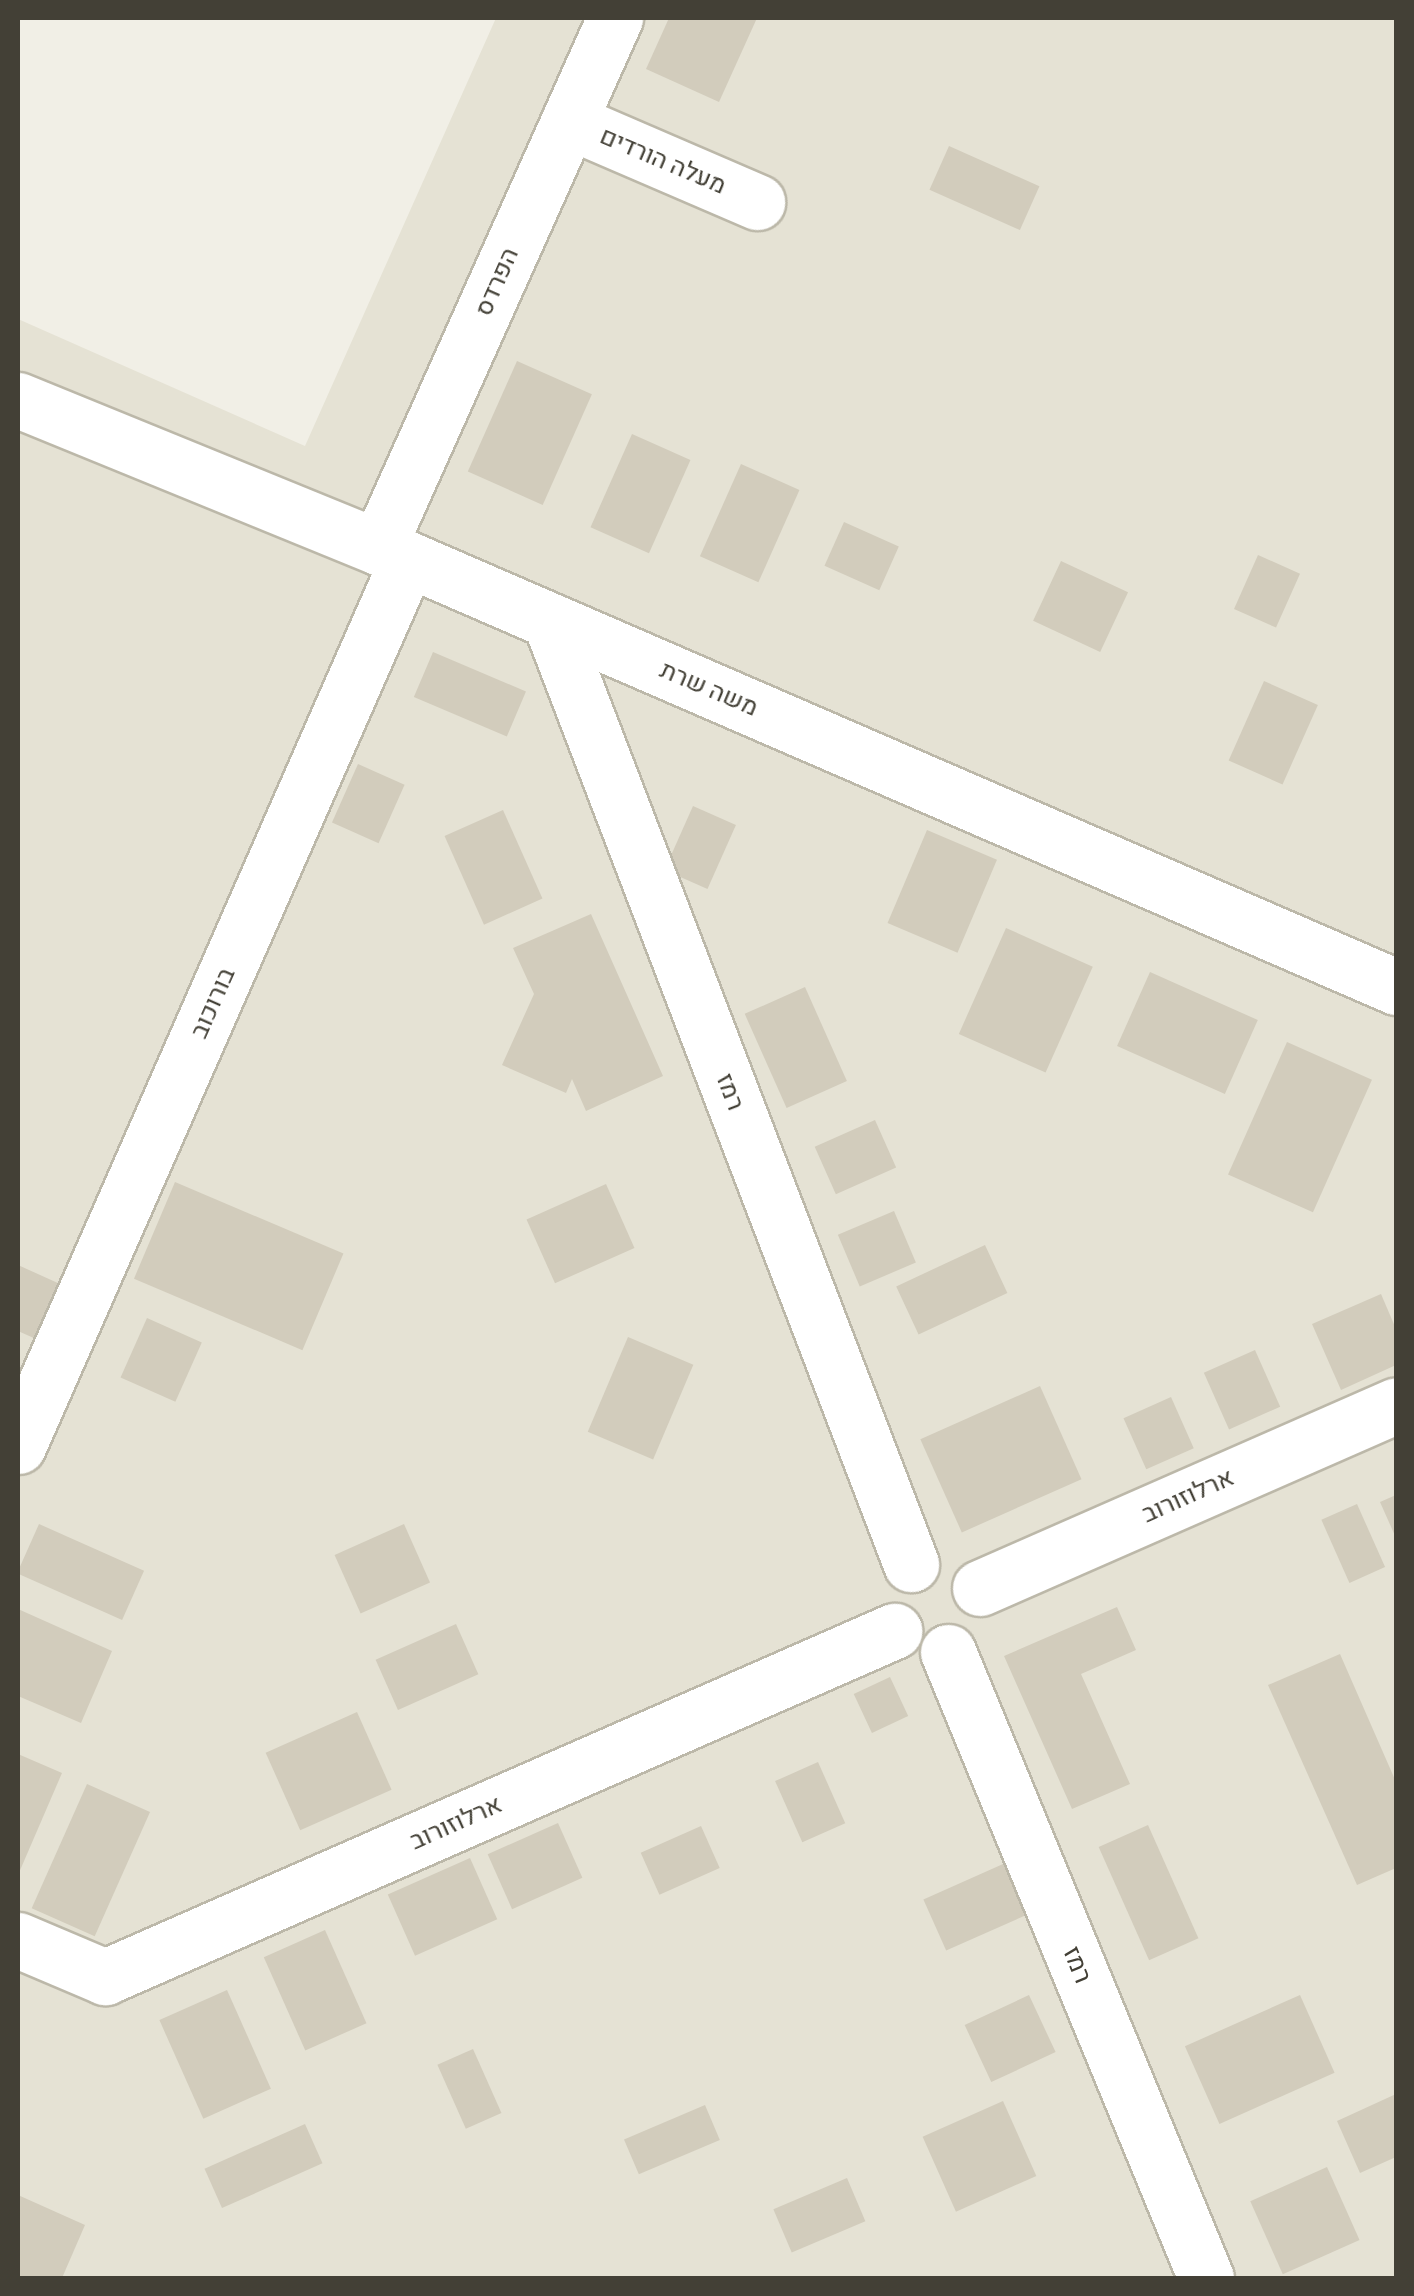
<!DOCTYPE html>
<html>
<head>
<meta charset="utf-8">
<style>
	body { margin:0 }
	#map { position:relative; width:1414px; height:2296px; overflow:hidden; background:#f1efe6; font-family:Signika,Heebo,sans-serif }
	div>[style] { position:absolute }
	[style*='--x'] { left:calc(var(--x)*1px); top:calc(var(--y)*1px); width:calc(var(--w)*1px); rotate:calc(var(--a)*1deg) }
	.residential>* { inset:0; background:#e5e2d4 }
	.building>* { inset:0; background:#d2ccbc; transform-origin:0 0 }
	.roads { filter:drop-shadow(2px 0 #bcb8a9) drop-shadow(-2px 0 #bcb8a9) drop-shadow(0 2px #bcb8a9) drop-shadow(0 -2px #bcb8a9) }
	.minor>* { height:55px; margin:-27.5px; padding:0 27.5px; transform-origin:27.5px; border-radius:27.5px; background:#fff }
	span { translate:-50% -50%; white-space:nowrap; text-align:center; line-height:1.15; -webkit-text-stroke:8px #fff; paint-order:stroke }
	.street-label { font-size:25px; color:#434036 }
	.frame { position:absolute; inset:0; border:20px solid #434036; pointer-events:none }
</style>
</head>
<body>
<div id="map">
	<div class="residential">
		<i style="clip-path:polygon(496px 18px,1396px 18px,1396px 2278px,18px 2278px,18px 319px,305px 446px)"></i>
	</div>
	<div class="building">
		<i style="clip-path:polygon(669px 18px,757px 18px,719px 102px,646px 69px)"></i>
		<i style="left:949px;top:146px;width:99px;height:48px;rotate:24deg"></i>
		<i style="left:517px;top:361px;width:82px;height:121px;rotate:24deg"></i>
		<i style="left:632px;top:434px;width:64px;height:102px;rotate:24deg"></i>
		<i style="left:741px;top:464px;width:64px;height:101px;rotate:24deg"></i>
		<i style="left:844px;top:522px;width:60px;height:48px;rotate:24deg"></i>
		<i style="left:1258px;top:555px;width:46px;height:59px;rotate:24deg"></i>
		<i style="left:1061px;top:561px;width:74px;height:66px;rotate:25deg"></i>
		<i style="left:433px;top:652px;width:101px;height:49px;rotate:23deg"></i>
		<i style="left:1264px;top:681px;width:59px;height:87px;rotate:24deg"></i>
		<i style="left:358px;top:764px;width:51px;height:64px;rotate:24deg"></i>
		<i style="left:693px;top:806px;width:47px;height:70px;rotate:24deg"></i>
		<i style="left:503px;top:810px;width:97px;height:64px;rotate:66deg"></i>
		<i style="left:927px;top:830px;width:76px;height:101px;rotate:23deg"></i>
		<i style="clip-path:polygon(591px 914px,663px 1076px,586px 1111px,572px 1079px,566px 1093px,502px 1065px,534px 994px,513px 948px)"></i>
		<i style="left:1006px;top:928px;width:95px;height:116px;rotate:24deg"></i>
		<i style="left:1150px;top:972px;width:118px;height:81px;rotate:24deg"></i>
		<i style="left:805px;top:987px;width:103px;height:66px;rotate:66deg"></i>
		<i style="left:1287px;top:1042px;width:93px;height:145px;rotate:24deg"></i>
		<i style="left:875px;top:1120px;width:52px;height:66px;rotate:66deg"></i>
		<i style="left:175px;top:1182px;width:183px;height:105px;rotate:23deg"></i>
		<i style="left:606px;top:1184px;width:70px;height:87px;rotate:66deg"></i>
		<i style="left:894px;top:1211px;width:56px;height:61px;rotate:67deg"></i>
		<i style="left:985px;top:1245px;width:53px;height:98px;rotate:65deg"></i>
		<i style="clip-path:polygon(18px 1265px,60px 1284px,36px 1339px,18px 1331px)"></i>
		<i style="clip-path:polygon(1381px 1294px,1396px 1329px,1396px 1365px,1341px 1390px,1312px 1324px)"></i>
		<i style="left:147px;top:1318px;width:60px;height:65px;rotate:24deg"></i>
		<i style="left:628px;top:1337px;width:71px;height:103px;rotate:23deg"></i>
		<i style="left:1255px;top:1350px;width:62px;height:56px;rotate:66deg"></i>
		<i style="left:1040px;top:1386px;width:102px;height:131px;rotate:66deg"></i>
		<i style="left:1171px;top:1397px;width:56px;height:52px;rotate:66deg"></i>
		<i style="clip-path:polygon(1396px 1495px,1396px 1538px,1380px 1502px)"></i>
		<i style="left:1357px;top:1504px;width:69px;height:39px;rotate:66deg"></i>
		<i style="left:39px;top:1524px;width:115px;height:54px;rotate:24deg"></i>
		<i style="left:404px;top:1524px;width:64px;height:76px;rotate:66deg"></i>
		<i style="clip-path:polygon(1117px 1607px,1136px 1650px,1081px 1674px,1130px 1784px,1072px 1809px,1004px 1656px)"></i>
		<i style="clip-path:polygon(18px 1609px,112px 1651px,81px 1723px,18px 1696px)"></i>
		<i style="left:456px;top:1624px;width:55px;height:88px;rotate:66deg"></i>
		<i style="clip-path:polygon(1340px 1654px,1396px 1782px,1396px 1868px,1357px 1885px,1268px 1685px)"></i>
		<i style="left:890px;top:1677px;width:43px;height:40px;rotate:65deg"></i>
		<i style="left:357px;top:1712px;width:85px;height:100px;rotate:66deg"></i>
		<i style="clip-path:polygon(18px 1754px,62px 1773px,18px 1875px)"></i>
		<i style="left:818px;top:1762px;width:67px;height:47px;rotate:66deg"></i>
		<i style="left:87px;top:1784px;width:69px;height:136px;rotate:24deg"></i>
		<i style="left:558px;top:1823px;width:60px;height:77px;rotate:66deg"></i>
		<i style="left:1148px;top:1825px;width:124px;height:54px;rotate:66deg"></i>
		<i style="left:701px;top:1826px;width:46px;height:66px;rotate:66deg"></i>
		<i style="left:470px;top:1858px;width:67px;height:90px;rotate:66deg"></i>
		<i style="left:1012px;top:1860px;width:56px;height:97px;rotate:66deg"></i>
		<i style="left:325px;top:1930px;width:102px;height:67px;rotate:66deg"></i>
		<i style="left:227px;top:1990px;width:108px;height:74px;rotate:66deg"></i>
		<i style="left:1029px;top:1995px;width:63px;height:71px;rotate:65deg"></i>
		<i style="left:1300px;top:1995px;width:85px;height:126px;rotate:66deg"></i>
		<i style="left:473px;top:2049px;width:70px;height:39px;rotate:66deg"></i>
		<i style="clip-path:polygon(1396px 2094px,1396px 2157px,1360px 2173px,1337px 2121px)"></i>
		<i style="left:1003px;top:2101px;width:82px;height:88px;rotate:66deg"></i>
		<i style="left:705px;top:2105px;width:38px;height:88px;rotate:67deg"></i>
		<i style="left:305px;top:2124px;width:43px;height:110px;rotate:66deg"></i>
		<i style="left:1327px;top:2167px;width:80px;height:84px;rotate:66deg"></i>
		<i style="left:847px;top:2178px;width:47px;height:80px;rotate:67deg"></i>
		<i style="clip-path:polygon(18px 2195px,85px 2225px,62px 2278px,18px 2278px)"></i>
	</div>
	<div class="roads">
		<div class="minor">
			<i style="--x:569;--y:121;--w:205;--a:23.3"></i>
			<i style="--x:18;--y:400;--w:421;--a:22.2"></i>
			<i style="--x:408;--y:559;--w:1077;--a:23.42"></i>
			<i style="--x:378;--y:547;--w:580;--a:-65.87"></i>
			<i style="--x:550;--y:621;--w:1010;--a:69.05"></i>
			<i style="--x:18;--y:1446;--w:969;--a:-66.27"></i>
			<i style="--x:980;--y:1588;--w:454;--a:-23.7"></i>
			<i style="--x:948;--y:1652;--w:677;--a:67.6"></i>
			<i style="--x:18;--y:1940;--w:95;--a:23"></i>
			<i style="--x:105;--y:1977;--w:862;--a:-23.68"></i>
		</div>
	</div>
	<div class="street-label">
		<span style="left:663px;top:161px;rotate:23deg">מעלה הורדים</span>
		<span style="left:497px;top:282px;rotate:-66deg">הפרדס</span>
		<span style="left:709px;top:689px;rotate:23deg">משה שרת</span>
		<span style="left:213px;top:1003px;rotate:-66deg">בורוכוב</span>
		<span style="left:730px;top:1092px;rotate:69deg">רמז</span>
		<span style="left:1188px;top:1496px;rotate:-24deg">ארלוזורוב</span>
		<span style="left:456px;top:1823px;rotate:-24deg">ארלוזורוב</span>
		<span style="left:1077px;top:1965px;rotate:68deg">רמז</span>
	</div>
	<div class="frame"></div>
</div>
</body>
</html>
